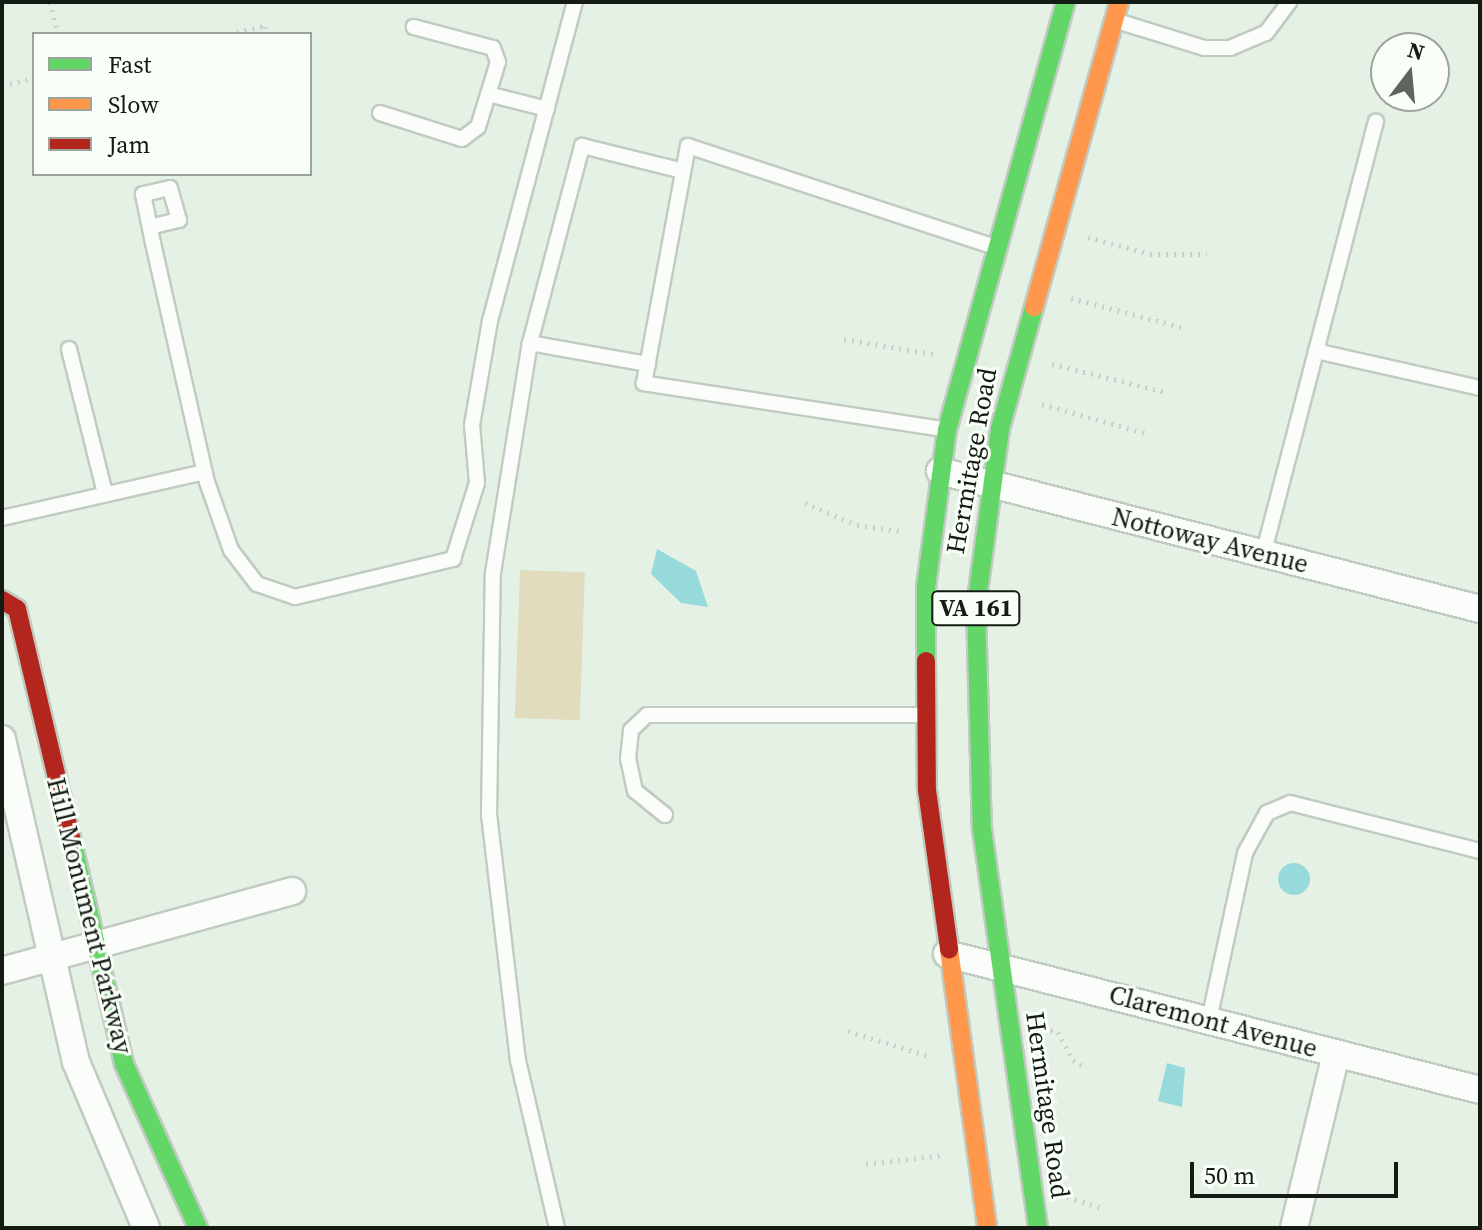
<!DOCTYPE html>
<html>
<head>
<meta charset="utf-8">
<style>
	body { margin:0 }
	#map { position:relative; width:1482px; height:1230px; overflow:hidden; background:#e5f1e5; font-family:"Source Serif 4",serif }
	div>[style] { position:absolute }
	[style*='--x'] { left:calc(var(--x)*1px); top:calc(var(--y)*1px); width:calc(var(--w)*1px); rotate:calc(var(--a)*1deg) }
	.green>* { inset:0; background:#e1dcbd; transform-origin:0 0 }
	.water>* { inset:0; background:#96dadc }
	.round { border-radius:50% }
	.path>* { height:5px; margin-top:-2.5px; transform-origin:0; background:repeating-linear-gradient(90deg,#ccd0cc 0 2px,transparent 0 8px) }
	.roads { filter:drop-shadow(2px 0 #c1cbc1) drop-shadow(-2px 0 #c1cbc1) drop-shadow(0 2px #c1cbc1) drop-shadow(0 -2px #c1cbc1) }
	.lane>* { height:14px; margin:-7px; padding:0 7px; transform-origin:7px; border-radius:7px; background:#fbfdfb }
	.street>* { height:26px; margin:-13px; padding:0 13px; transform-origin:13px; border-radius:13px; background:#fbfdfb }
	.fast>* { height:18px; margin:-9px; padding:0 9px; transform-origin:9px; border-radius:9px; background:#63d668 }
	.slow>* { height:18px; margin:-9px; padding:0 9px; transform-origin:9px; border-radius:9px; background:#ff974d }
	.jam>* { height:18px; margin:-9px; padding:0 9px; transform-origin:9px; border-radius:9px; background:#b3261e }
	span { translate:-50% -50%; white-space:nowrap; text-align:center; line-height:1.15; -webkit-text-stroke:6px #f9fef9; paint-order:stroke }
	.shield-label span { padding:2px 6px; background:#f9fef9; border:2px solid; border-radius:6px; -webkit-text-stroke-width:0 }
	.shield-label { font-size:24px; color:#131b13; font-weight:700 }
	.street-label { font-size:26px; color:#131b13 }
	.frame { position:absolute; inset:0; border:4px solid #131b13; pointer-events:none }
	.legend { position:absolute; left:32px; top:32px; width:280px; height:144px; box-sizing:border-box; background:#f9fef9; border:2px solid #9da39d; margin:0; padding:10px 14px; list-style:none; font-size:24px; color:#131b13 }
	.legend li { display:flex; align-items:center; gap:16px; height:40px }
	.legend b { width:40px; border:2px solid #9da39d }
	.north { position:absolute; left:1370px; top:32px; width:80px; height:80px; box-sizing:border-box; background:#f9fef9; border:2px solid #9da39d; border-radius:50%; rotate:16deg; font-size:22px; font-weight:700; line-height:32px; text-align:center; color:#131b13 }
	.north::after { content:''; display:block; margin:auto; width:28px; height:36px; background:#5c665c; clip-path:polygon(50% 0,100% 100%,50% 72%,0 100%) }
	.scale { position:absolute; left:1190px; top:1162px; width:208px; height:36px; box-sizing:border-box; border:4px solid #131b13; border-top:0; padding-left:10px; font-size:24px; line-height:28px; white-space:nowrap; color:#131b13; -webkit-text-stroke:6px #f9fef9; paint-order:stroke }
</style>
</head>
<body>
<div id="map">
	<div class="green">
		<i style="left:520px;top:570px;width:65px;height:148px;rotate:2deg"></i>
	</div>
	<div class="water">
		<i style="clip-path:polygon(657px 549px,696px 571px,708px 607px,681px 603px,651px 574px)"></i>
		<i class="round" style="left:1278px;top:863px;width:32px;height:32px"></i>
		<i style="clip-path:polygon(1167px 1063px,1185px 1068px,1182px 1107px,1158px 1101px)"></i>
	</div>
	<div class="path">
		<i style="--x:50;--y:2;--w:33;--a:76"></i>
		<i style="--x:229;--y:34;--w:37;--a:-13"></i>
		<i style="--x:265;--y:26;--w:8;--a:97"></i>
		<i style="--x:2;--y:85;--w:33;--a:-12"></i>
		<i style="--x:1088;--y:237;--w:64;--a:15.3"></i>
		<i style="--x:1150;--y:254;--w:57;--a:0"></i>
		<i style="--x:1071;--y:298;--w:114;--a:14.8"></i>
		<i style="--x:844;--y:339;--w:90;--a:9.6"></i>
		<i style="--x:1052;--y:364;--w:116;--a:13.9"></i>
		<i style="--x:1042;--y:404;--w:110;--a:15.8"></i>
		<i style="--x:805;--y:503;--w:56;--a:22.9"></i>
		<i style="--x:857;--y:525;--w:42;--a:8.1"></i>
		<i style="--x:1043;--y:1028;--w:16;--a:15"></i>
		<i style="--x:1058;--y:1032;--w:32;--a:62"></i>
		<i style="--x:1073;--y:1060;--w:16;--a:30"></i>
		<i style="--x:848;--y:1031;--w:85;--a:17.2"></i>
		<i style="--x:866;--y:1164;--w:79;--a:-6.6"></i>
		<i style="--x:1067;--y:1197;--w:38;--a:17"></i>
	</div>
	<div class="roads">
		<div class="lane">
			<i style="--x:1117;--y:21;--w:91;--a:17.2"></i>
			<i style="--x:1204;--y:48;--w:26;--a:0"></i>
			<i style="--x:1230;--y:48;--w:39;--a:-23"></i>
			<i style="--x:1266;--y:33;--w:39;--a:-53"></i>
			<i style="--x:488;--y:94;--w:61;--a:14.3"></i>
			<i style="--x:380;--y:113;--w:86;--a:17.6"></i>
			<i style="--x:462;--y:139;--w:20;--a:-37"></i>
			<i style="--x:478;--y:127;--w:68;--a:-72.9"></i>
			<i style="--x:498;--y:62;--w:15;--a:-110"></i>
			<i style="--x:493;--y:48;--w:82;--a:-165.1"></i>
			<i style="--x:150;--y:227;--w:30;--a:-14"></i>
			<i style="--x:179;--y:220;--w:33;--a:-106"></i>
			<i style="--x:170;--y:188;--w:28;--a:167"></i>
			<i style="--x:143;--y:194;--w:50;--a:78.5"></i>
			<i style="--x:153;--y:243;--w:245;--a:77.3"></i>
			<i style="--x:207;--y:482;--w:72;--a:70.6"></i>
			<i style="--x:231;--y:550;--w:43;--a:52.6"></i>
			<i style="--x:257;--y:584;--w:40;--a:18.9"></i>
			<i style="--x:295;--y:597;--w:163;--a:-13.5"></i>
			<i style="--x:453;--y:559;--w:80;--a:-72.5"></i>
			<i style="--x:477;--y:483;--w:58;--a:-94.9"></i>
			<i style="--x:472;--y:425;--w:106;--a:-80.2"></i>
			<i style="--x:490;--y:321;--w:330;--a:-75.1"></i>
			<i style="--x:530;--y:343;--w:120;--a:10.1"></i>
			<i style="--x:69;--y:349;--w:148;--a:76"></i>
			<i style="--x:1316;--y:351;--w:168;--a:12.7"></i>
			<i style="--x:943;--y:429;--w:303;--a:-171.3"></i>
			<i style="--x:644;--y:383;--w:241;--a:-79.5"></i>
			<i style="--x:688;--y:146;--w:323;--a:18.2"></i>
			<i style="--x:2;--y:518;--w:208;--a:-12.8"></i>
			<i style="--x:1263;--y:555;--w:448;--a:-75.4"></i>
			<i style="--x:665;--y:815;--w:38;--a:-141"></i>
			<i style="--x:635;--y:791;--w:33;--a:-102"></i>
			<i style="--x:628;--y:759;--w:29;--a:-84"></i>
			<i style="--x:631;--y:730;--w:22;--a:-43"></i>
			<i style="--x:647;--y:715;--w:275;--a:0"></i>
			<i style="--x:1209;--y:1020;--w:171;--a:-77.8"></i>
			<i style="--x:1245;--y:853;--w:46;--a:-61.2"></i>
			<i style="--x:1267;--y:813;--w:25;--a:-23"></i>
			<i style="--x:1290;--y:803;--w:196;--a:14.2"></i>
			<i style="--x:557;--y:1228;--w:171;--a:-103.1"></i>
			<i style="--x:518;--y:1061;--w:248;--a:-96.7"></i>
			<i style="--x:489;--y:815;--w:242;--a:-89.1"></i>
			<i style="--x:493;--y:573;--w:233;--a:-80.9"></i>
			<i style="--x:530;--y:343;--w:204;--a:-75.2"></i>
			<i style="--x:582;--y:146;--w:104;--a:13.9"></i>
		</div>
		<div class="street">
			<i style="--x:940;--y:471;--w:557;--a:14.34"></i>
			<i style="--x:2;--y:739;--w:331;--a:77.1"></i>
			<i style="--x:76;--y:1062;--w:180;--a:67.1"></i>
			<i style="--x:947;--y:954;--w:550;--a:14.31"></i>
			<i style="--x:2;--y:971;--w:301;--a:-15.4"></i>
			<i style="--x:1294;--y:1228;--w:179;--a:-76.4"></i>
		</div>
		<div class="fast">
			<i style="--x:1034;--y:307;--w:127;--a:105.6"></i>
			<i style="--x:1000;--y:429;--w:179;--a:97.7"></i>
			<i style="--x:976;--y:606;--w:223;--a:88.5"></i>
			<i style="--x:982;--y:829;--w:403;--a:82"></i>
			<i style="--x:926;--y:661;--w:74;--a:-90"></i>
			<i style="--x:926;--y:587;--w:158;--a:-82.4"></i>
			<i style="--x:947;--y:430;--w:444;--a:-74.5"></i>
			<i style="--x:72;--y:842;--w:228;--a:76.8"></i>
			<i style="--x:124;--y:1064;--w:180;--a:65.7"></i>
		</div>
		<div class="slow">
			<i style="--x:1034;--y:307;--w:317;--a:-74.4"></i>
			<i style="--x:949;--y:949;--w:282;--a:82.2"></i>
		</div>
		<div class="jam">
			<i style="--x:2;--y:600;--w:17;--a:31"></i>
			<i style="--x:17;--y:609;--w:239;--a:76.7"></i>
			<i style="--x:926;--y:661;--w:129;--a:89.6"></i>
			<i style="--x:927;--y:790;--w:161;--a:82.1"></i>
		</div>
	</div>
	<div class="shield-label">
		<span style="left:976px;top:608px">VA 161</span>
	</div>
	<div class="street-label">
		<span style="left:972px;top:461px;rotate:-80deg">Hermitage Road</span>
		<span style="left:1210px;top:541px;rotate:14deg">Nottoway Avenue</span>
		<span style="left:89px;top:916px;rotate:76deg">Hill Monument Parkway</span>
		<span style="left:1213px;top:1022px;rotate:15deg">Claremont Avenue</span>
		<span style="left:1047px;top:1105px;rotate:82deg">Hermitage Road</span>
	</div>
	<div class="frame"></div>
	<ul class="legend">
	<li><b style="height:10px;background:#63d668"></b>Fast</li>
	<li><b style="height:10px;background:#ff974d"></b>Slow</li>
	<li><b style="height:10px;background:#b3261e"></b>Jam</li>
	</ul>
	<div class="north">N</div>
	<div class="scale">50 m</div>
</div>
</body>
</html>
